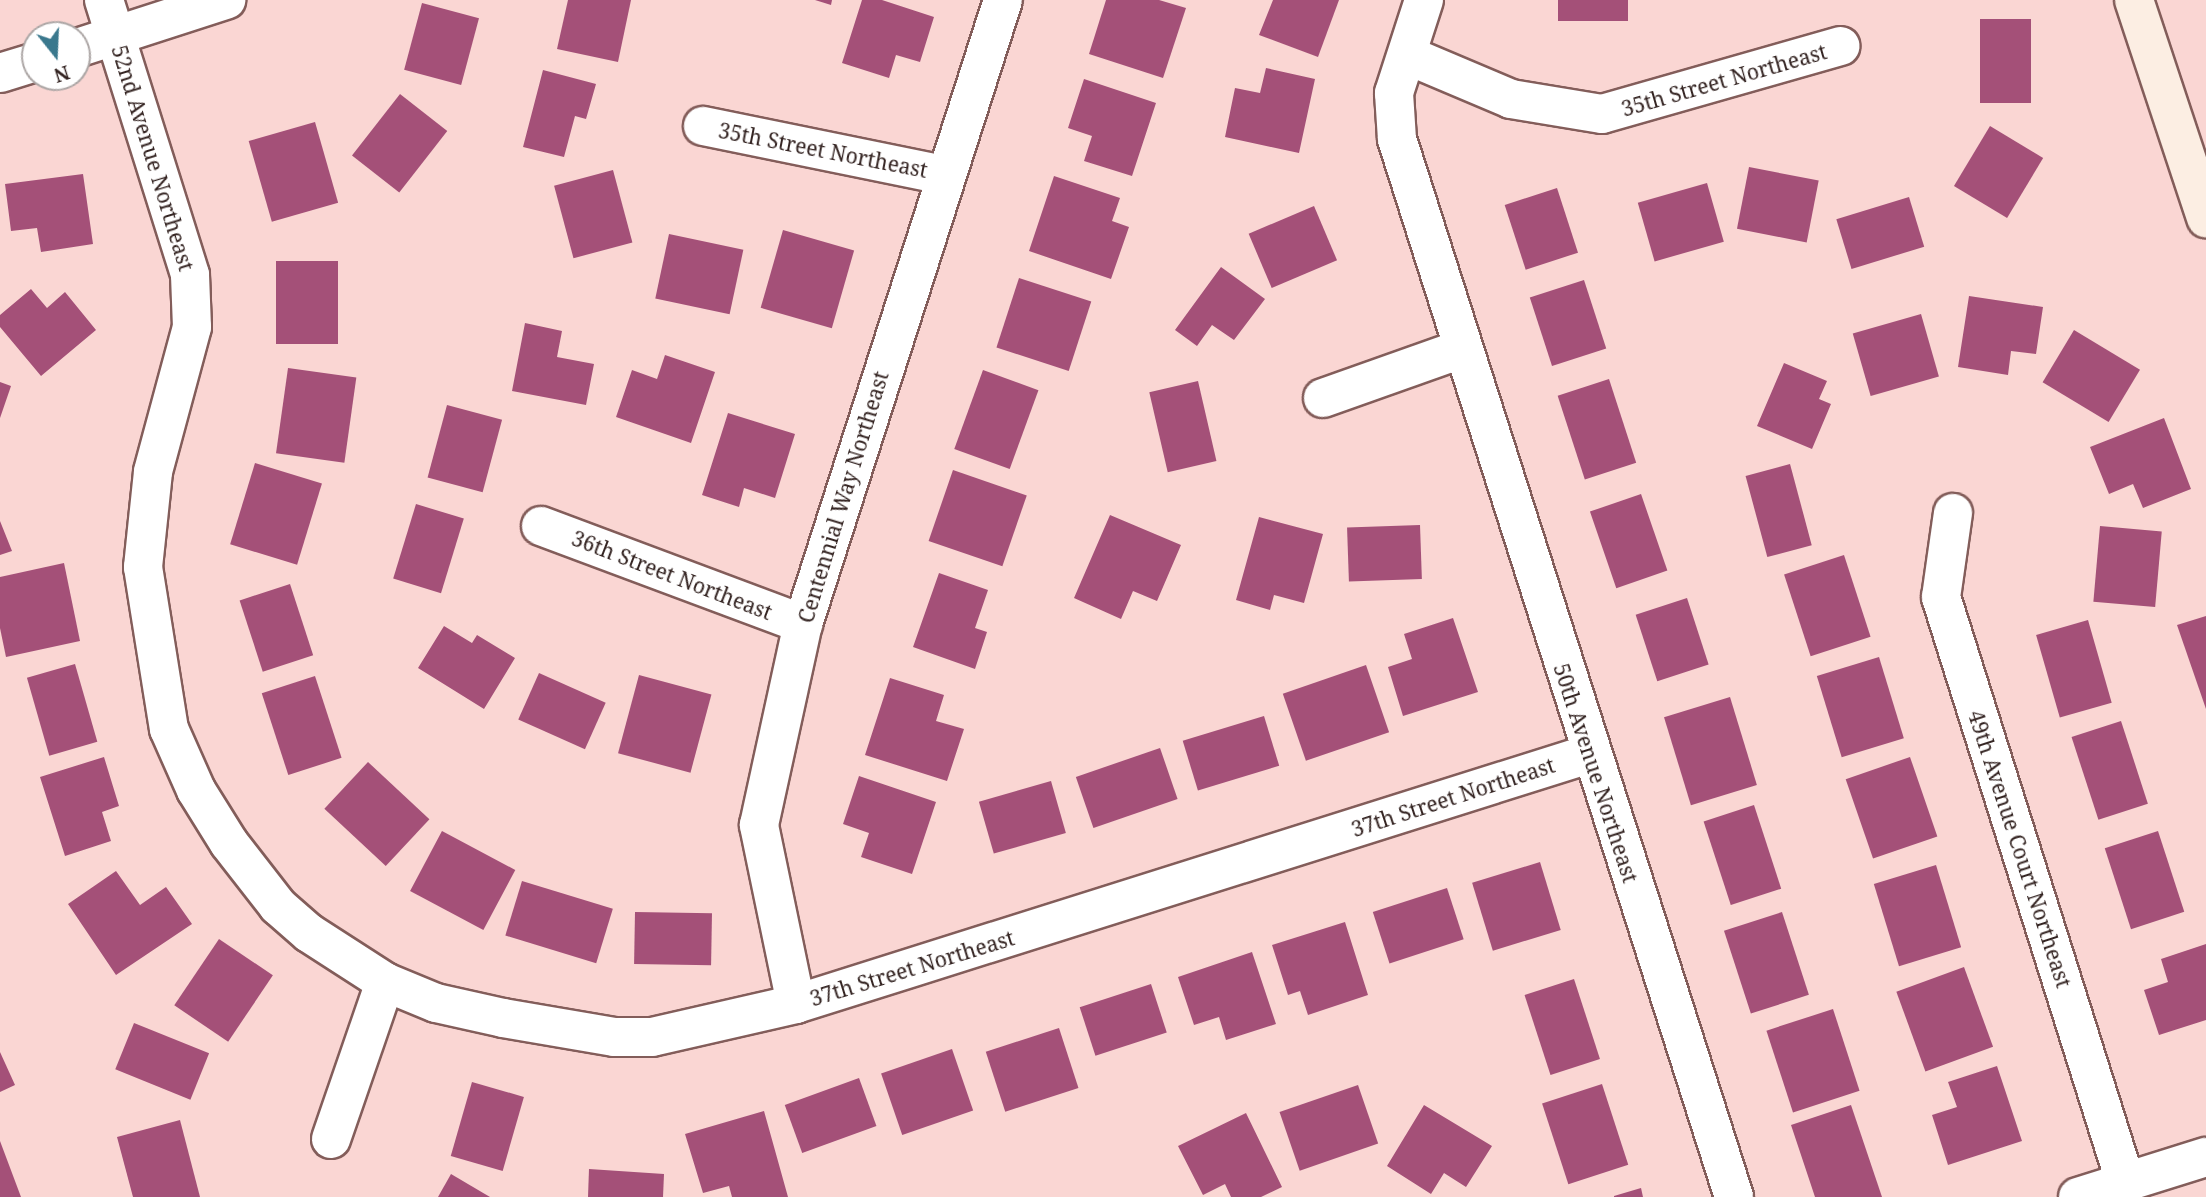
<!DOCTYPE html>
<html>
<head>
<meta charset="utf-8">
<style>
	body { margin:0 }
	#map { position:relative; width:2206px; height:1197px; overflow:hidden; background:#fad6d3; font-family:"Noto Serif",serif }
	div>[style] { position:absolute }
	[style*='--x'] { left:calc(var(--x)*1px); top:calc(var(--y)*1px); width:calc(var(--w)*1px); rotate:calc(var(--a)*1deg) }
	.building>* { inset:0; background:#a45078; transform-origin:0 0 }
	.roads { filter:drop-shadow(2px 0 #835d5a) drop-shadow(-2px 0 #835d5a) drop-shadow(0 2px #835d5a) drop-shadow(0 -2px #835d5a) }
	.minor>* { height:38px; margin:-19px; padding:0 19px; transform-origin:19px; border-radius:19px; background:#fff }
	.secondary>* { height:38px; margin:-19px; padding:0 19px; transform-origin:19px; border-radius:19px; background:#fceee3 }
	span { translate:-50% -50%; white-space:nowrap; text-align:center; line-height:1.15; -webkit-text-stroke:7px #fff; paint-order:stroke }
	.street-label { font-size:21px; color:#332321 }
	.north { position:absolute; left:21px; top:21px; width:70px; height:70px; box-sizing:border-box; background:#fff; border:2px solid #ada7a6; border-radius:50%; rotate:162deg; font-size:19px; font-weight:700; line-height:28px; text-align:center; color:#332321 }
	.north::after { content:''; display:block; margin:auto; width:24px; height:32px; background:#3a788d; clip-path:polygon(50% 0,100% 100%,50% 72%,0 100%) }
</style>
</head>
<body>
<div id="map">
	<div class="building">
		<i style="clip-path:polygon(568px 0,631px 0,618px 62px,557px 49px)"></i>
		<i style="clip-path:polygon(815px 0,832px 0,831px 5px)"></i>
		<i style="clip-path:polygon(862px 0,882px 0,934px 17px,920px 62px,896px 55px,889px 78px,842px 63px)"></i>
		<i style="clip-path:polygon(1106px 0,1159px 0,1186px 8px,1163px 78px,1089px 54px)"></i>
		<i style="clip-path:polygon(1273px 0,1339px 0,1318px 57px,1259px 35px)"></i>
		<i style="left:1558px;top:0;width:70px;height:21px"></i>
		<i style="left:422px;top:3px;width:59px;height:69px;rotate:15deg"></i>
		<i style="left:1980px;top:19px;width:51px;height:84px"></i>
		<i style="clip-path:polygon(1266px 68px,1315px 79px,1299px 153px,1225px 137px,1235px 88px,1260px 93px)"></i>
		<i style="clip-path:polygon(543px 70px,596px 84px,586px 119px,575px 116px,564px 157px,523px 147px)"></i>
		<i style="clip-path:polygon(1084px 79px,1156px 103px,1132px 176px,1084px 161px,1092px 136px,1068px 128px)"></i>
		<i style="left:400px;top:94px;width:60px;height:78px;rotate:38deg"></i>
		<i style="left:315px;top:122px;width:84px;height:69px;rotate:74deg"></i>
		<i style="left:1990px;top:126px;width:62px;height:70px;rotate:31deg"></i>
		<i style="left:1749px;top:167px;width:71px;height:63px;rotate:11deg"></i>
		<i style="left:613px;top:170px;width:75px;height:61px;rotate:75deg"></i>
		<i style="clip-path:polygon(83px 174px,93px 244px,41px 252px,37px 228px,11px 231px,5px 184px)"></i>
		<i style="clip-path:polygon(1054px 176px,1120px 198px,1112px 221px,1129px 227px,1111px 279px,1029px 251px)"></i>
		<i style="left:1707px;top:183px;width:61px;height:72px;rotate:74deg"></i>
		<i style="left:1557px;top:188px;width:68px;height:55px;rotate:72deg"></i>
		<i style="left:1909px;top:197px;width:52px;height:76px;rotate:73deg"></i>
		<i style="left:1314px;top:206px;width:59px;height:71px;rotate:67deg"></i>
		<i style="left:783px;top:230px;width:74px;height:81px;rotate:16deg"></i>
		<i style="left:669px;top:234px;width:76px;height:66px;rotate:12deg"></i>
		<i style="left:276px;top:261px;width:62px;height:83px"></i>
		<i style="clip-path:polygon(1221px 267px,1265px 299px,1234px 340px,1212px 325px,1197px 346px,1175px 330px)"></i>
		<i style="left:1019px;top:278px;width:76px;height:73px;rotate:18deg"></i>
		<i style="left:1584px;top:280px;width:72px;height:57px;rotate:72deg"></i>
		<i style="clip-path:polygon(31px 289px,47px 308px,65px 292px,96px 330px,41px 376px,0 327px,0 315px)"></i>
		<i style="clip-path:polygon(1969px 296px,2043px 307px,2036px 354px,2011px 351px,2008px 375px,1958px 367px)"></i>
		<i style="left:1921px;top:314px;width:65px;height:71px;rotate:74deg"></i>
		<i style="clip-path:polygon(525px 323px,562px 331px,557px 357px,594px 364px,586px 405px,512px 391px)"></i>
		<i style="left:2074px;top:330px;width:77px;height:61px;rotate:31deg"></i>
		<i style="clip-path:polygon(665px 355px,715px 372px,691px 443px,616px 417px,632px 370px,657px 379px)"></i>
		<i style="clip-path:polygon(1784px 363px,1827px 381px,1819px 399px,1831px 404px,1812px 449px,1757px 426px)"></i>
		<i style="left:288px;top:368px;width:69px;height:86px;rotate:8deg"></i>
		<i style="left:983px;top:370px;width:59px;height:84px;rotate:20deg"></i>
		<i style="left:1609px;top:379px;width:88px;height:54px;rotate:72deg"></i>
		<i style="left:1198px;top:381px;width:82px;height:50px;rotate:77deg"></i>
		<i style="clip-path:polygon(0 382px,11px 386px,0 418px)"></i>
		<i style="left:447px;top:405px;width:57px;height:75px;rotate:15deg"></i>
		<i style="clip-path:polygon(728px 413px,795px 434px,775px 498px,744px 488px,739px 507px,702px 495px)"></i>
		<i style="clip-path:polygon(2164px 418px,2191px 489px,2143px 508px,2133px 484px,2109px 494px,2090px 447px)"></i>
		<i style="left:255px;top:463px;width:70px;height:85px;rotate:17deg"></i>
		<i style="left:1790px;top:464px;width:84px;height:46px;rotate:75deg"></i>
		<i style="left:953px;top:470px;width:78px;height:75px;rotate:19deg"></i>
		<i style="left:1641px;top:494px;width:81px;height:54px;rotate:71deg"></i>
		<i style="left:416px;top:504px;width:50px;height:78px;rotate:17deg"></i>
		<i style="clip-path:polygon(1110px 515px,1181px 545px,1157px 601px,1133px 591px,1121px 619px,1074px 598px)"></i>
		<i style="clip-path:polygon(1259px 517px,1323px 534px,1304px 603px,1274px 595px,1270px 610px,1236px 600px)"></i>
		<i style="clip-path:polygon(0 521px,12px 551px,0 555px)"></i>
		<i style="left:1420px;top:525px;width:54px;height:73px;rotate:88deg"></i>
		<i style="left:2100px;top:526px;width:62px;height:76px;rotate:5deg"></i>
		<i style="left:1844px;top:555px;width:86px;height:63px;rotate:72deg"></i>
		<i style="clip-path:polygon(64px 563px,80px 641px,6px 657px,0 628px,0 577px)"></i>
		<i style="clip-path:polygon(939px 573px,988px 590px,975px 628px,987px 632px,975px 669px,913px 647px)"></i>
		<i style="left:290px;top:584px;width:75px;height:53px;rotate:72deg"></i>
		<i style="left:1687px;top:598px;width:70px;height:54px;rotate:72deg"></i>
		<i style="clip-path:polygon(2206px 616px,2206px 709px,2177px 625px)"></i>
		<i style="clip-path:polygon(1453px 618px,1478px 692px,1403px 716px,1388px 667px,1412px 659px,1404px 634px)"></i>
		<i style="left:2088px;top:620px;width:86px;height:54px;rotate:74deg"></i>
		<i style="clip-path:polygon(444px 626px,472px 643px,477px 635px,515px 658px,484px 709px,418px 668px)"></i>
		<i style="left:1879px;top:657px;width:85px;height:65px;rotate:73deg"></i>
		<i style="left:75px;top:664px;width:81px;height:50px;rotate:74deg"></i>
		<i style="left:1366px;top:665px;width:71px;height:88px;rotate:71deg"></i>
		<i style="left:539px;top:673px;width:73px;height:51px;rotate:24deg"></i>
		<i style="left:639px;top:675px;width:75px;height:81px;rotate:15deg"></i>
		<i style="left:315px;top:676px;width:86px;height:56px;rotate:72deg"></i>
		<i style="clip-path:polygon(890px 678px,944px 695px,936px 721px,964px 729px,947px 781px,865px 755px)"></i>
		<i style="left:1730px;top:697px;width:92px;height:69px;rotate:73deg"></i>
		<i style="left:1264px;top:716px;width:52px;height:85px;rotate:73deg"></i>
		<i style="left:2121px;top:721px;width:87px;height:52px;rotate:72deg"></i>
		<i style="left:1160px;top:748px;width:54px;height:89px;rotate:71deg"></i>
		<i style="clip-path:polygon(104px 757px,119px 806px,102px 812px,111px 841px,65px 856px,40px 777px)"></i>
		<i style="left:1910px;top:757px;width:84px;height:68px;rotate:71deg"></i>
		<i style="left:368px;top:762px;width:84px;height:64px;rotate:43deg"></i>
		<i style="clip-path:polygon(859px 776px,936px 802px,912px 874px,861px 857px,869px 833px,843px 824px)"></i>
		<i style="left:1051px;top:781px;width:54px;height:75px;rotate:74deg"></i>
		<i style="left:1754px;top:805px;width:88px;height:53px;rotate:72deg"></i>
		<i style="left:442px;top:831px;width:83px;height:68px;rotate:28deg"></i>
		<i style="left:2158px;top:831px;width:85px;height:56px;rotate:72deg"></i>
		<i style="left:1540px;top:862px;width:71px;height:71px;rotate:73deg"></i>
		<i style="left:1936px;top:865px;width:86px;height:65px;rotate:73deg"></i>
		<i style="clip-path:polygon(116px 871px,140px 905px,166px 887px,192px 924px,116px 975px,68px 904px)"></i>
		<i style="left:522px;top:881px;width:95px;height:57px;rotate:17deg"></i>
		<i style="left:1447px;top:888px;width:54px;height:78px;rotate:72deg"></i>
		<i style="left:635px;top:912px;width:77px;height:52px;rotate:1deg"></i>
		<i style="left:1782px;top:912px;width:87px;height:61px;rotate:72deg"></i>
		<i style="clip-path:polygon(1345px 922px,1368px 995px,1308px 1015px,1300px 991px,1288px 995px,1272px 945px)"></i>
		<i style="left:219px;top:939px;width:65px;height:80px;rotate:34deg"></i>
		<i style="clip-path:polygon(2206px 944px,2206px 1020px,2159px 1035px,2144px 990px,2168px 982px,2161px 959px)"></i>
		<i style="clip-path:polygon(1252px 952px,1276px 1024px,1226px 1040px,1219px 1017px,1194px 1025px,1178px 977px)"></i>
		<i style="left:1964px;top:967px;width:85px;height:72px;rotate:70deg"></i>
		<i style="left:1574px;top:979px;width:84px;height:52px;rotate:72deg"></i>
		<i style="left:1151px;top:984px;width:51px;height:75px;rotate:72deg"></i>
		<i style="left:1833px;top:1009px;width:86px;height:70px;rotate:72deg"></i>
		<i style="left:134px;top:1023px;width:81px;height:50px;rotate:22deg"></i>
		<i style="left:1059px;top:1028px;width:63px;height:77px;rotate:72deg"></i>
		<i style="left:952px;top:1049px;width:65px;height:75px;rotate:71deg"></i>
		<i style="clip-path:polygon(0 1052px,15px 1085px,0 1092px)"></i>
		<i style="clip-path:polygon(1997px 1066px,2022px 1141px,1948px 1165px,1932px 1115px,1957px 1107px,1948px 1082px)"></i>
		<i style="left:859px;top:1078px;width:51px;height:79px;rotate:70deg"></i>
		<i style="left:472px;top:1082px;width:54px;height:77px;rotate:16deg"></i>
		<i style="left:1602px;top:1084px;width:85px;height:63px;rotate:72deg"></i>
		<i style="left:1358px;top:1085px;width:62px;height:83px;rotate:71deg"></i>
		<i style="clip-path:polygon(1424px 1105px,1492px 1146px,1466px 1187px,1444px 1173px,1431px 1194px,1387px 1166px)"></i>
		<i style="clip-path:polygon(1851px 1105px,1882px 1197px,1815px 1197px,1791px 1125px)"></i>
		<i style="clip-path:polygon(764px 1111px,788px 1197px,732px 1197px,729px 1186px,703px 1193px,685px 1134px)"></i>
		<i style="clip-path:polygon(1246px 1113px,1282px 1187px,1261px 1197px,1231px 1197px,1225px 1184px,1203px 1195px,1178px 1146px)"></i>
		<i style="clip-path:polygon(180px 1120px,200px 1197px,133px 1197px,117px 1137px)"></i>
		<i style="clip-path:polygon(0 1141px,21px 1197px,0 1197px)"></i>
		<i style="clip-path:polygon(589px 1169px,664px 1174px,663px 1197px,588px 1197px)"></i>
		<i style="clip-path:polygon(451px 1174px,490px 1197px,438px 1197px)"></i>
		<i style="clip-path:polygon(1641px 1188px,1643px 1197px,1614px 1197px,1614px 1196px)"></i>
	</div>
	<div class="roads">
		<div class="minor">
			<i style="--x:104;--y:0;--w:288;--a:72.6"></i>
			<i style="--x:190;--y:275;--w:52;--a:87.8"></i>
			<i style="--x:192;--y:327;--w:150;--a:105.1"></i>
			<i style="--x:153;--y:472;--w:96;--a:96"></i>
			<i style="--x:143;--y:567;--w:164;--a:80.9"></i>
			<i style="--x:169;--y:729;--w:67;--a:66.1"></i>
			<i style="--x:196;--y:790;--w:62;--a:58.1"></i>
			<i style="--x:229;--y:843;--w:80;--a:52.1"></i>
			<i style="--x:278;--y:906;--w:41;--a:41.1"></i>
			<i style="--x:309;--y:933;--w:90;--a:32.8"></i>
			<i style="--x:385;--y:982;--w:55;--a:22.4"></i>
			<i style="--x:436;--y:1003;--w:69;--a:12.6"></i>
			<i style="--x:503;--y:1018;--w:113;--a:9.7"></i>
			<i style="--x:614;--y:1037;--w:38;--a:0"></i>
			<i style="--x:652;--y:1037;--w:148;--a:-12.9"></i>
			<i style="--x:796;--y:1004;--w:831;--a:-17.5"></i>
			<i style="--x:1424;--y:0;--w:98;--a:107.9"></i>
			<i style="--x:1394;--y:93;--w:46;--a:86.3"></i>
			<i style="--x:1397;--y:139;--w:1110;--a:72.33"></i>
			<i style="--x:77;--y:48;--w:157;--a:-17.9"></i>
			<i style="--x:1407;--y:55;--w:113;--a:22.9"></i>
			<i style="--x:1511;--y:99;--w:92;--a:9.4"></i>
			<i style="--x:1602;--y:114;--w:248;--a:-15.9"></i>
			<i style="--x:0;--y:73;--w:37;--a:-17"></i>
			<i style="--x:703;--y:126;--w:246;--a:11.5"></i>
			<i style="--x:1323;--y:398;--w:146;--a:-19.5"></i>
			<i style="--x:1953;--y:513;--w:85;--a:98.1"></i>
			<i style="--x:1941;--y:597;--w:612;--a:72.51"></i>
			<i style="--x:541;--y:526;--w:280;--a:20.5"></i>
			<i style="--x:796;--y:1004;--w:183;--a:-101.7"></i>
			<i style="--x:759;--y:825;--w:206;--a:-77.7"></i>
			<i style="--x:803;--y:624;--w:655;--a:-72.23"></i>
			<i style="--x:331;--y:1139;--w:166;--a:-71"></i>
			<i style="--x:2078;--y:1197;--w:134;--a:-17.4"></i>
		</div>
		<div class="secondary">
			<i style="--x:2134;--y:0;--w:230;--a:71.7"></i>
		</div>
	</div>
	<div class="street-label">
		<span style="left:1724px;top:80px;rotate:-16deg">35th Street Northeast</span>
		<span style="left:823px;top:150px;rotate:11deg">35th Street Northeast</span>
		<span style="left:153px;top:158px;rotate:73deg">52nd Avenue Northeast</span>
		<span style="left:843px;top:497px;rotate:-73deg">Centennial Way Northeast</span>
		<span style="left:672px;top:575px;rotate:21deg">36th Street Northeast</span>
		<span style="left:1596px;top:773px;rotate:72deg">50th Avenue Northeast</span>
		<span style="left:1453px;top:797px;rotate:-18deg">37th Street Northeast</span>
		<span style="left:2020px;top:849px;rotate:72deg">49th Avenue Court Northeast</span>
		<span style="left:912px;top:968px;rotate:-17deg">37th Street Northeast</span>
	</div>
	<div class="north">N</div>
</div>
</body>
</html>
